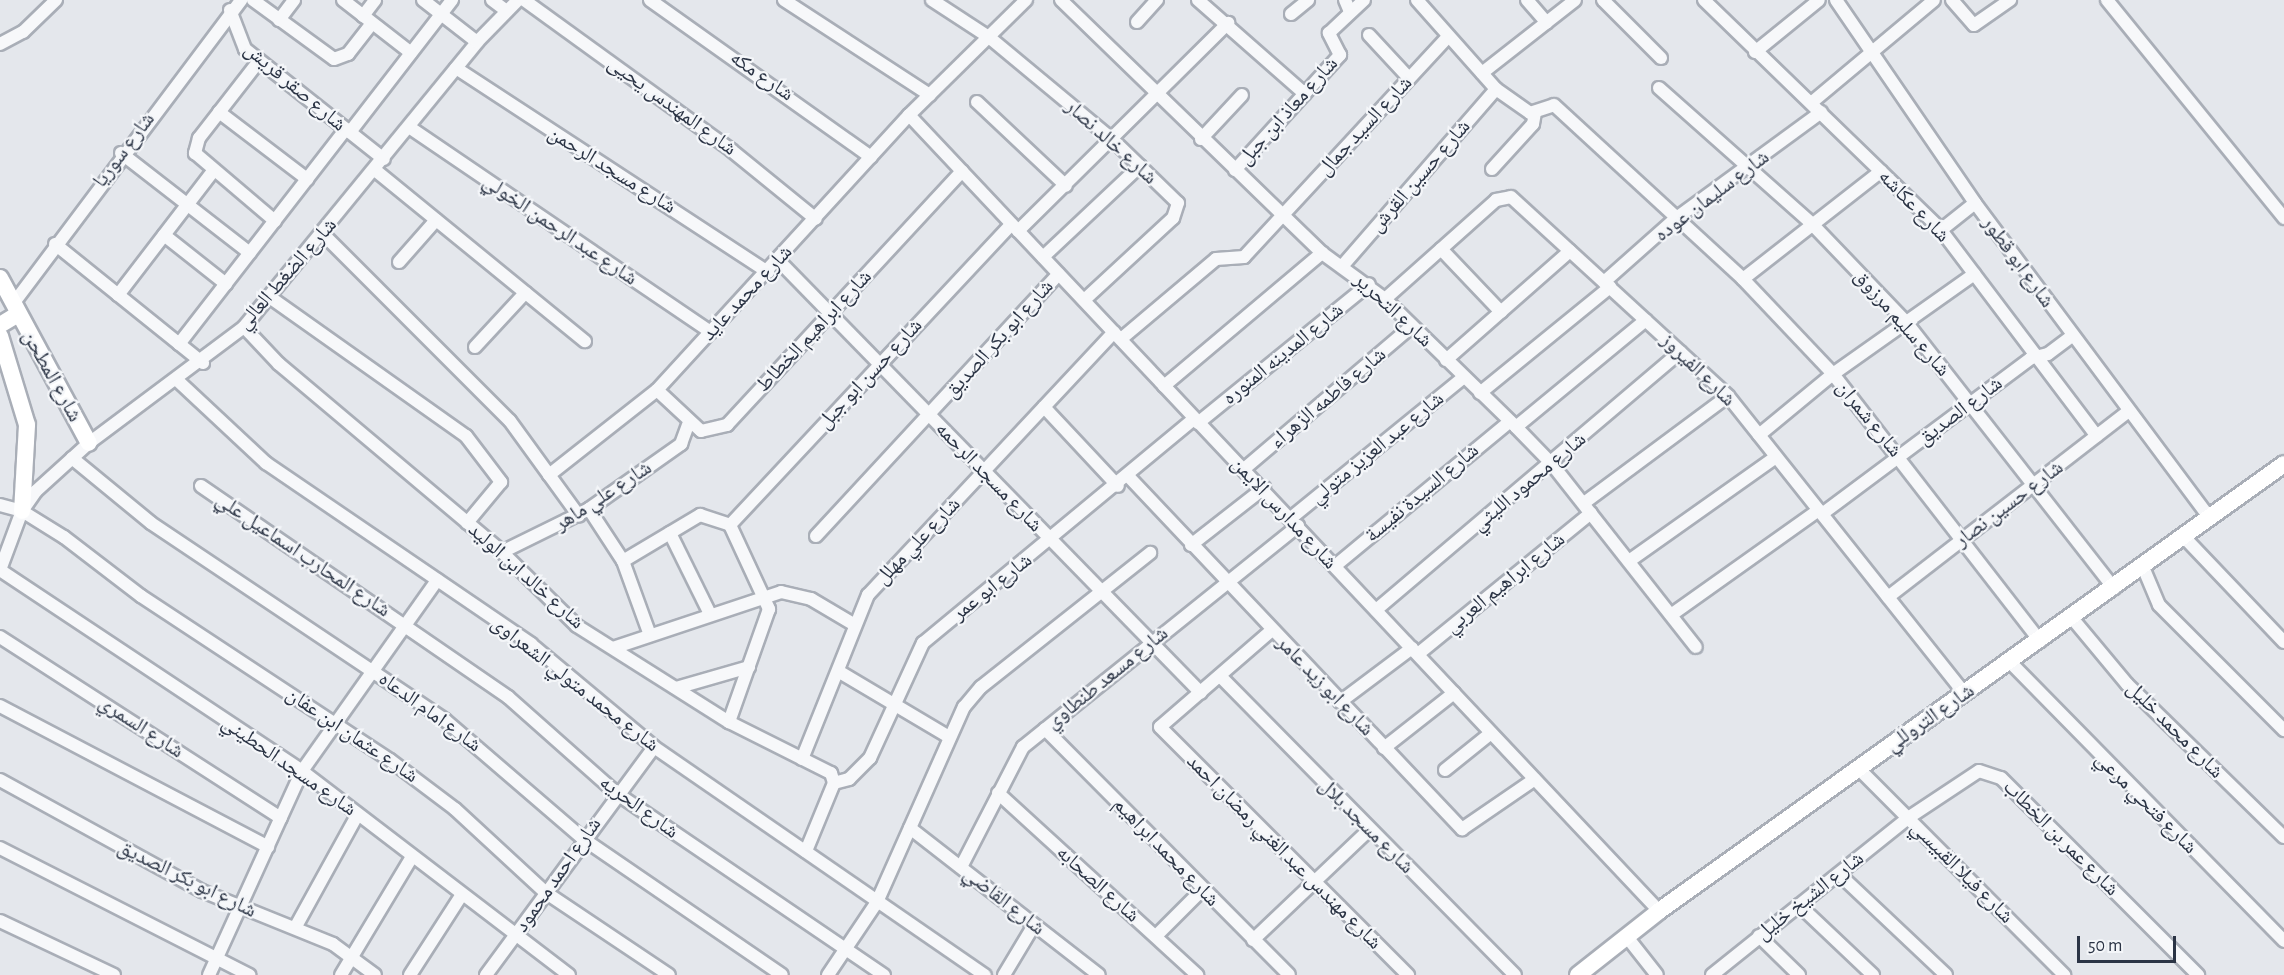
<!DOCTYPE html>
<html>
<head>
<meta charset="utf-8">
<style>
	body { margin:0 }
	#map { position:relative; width:2284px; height:975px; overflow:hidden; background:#e4e7ec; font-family:"Alegreya Sans","Noto Naskh Arabic",sans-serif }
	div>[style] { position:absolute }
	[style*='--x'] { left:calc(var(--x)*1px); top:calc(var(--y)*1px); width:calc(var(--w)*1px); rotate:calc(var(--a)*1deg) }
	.roads { filter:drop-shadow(2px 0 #a9aeb7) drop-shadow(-2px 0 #a9aeb7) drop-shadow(0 2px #a9aeb7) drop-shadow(0 -2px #a9aeb7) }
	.street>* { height:12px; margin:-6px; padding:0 6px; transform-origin:6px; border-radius:6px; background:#f7f8fa }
	.secondary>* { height:16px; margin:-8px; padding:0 8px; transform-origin:8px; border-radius:8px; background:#fff }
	span { translate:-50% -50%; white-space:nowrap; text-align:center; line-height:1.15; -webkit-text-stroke:4.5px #f4f6f9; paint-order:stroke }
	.street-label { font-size:21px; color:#2b3445 }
	.scale { position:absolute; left:2077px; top:936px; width:99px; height:27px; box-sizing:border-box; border:3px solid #2b3445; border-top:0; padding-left:8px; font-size:18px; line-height:21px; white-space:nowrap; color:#2b3445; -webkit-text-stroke:4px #f4f6f9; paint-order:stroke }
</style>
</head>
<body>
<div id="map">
	<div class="roads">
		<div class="street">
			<i style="--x:253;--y:0;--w:100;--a:36.1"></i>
			<i style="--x:334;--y:59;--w:15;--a:-20"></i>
			<i style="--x:348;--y:54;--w:39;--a:-52"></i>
			<i style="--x:343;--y:0;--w:86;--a:37.9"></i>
			<i style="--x:423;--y:0;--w:68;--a:37.9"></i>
			<i style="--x:492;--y:0;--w:15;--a:37"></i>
			<i style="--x:524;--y:0;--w:256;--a:35.9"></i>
			<i style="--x:731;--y:150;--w:109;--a:39.1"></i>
			<i style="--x:650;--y:0;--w:271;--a:35.4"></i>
			<i style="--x:784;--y:0;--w:174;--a:33.1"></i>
			<i style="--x:932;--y:0;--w:69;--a:33.2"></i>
			<i style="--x:990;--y:38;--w:161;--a:39.7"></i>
			<i style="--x:1114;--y:141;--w:89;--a:44.1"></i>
			<i style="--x:1178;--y:203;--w:16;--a:108"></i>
			<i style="--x:1173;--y:218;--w:121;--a:137.3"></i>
			<i style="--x:1061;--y:0;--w:363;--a:44.1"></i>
			<i style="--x:1322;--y:253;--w:78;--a:36.1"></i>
			<i style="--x:1385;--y:299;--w:183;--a:44.3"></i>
			<i style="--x:1516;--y:427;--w:50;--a:45.8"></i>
			<i style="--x:1551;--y:463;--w:234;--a:51.8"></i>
			<i style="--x:1198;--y:0;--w:142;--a:41.3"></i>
			<i style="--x:1345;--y:0;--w:13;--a:67"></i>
			<i style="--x:1417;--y:0;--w:119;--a:48.4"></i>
			<i style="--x:1496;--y:89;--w:42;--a:35.2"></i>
			<i style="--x:1530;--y:113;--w:25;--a:-18"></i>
			<i style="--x:1554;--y:105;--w:257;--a:42.6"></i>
			<i style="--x:1743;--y:279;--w:131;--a:46.5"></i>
			<i style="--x:1833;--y:374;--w:338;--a:52.2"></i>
			<i style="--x:1527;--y:0;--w:30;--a:49"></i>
			<i style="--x:1603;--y:0;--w:82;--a:45"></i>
			<i style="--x:1704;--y:0;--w:330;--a:44.1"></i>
			<i style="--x:1941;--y:230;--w:258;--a:52.9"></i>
			<i style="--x:1836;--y:0;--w:246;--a:55.6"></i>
			<i style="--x:1975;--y:203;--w:393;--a:53.3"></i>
			<i style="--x:1952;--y:0;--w:33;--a:49"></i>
			<i style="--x:1974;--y:25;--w:44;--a:-34.8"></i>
			<i style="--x:2107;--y:0;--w:281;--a:50.9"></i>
			<i style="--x:230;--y:10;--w:42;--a:69"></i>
			<i style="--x:245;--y:49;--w:177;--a:38.4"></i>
			<i style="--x:1291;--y:14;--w:22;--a:-39"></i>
			<i style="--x:363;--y:16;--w:20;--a:-53"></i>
			<i style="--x:279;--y:20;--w:25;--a:-53"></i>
			<i style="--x:1137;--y:22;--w:30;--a:-48"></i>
			<i style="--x:1369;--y:35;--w:59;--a:47.1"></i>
			<i style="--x:0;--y:44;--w:26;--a:-28"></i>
			<i style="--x:23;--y:32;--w:46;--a:-44.1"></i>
			<i style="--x:1755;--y:52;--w:82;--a:-39.1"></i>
			<i style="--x:259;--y:61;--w:98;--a:127.9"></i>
			<i style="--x:199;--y:138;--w:16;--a:105"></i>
			<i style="--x:195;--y:153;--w:105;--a:40.4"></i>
			<i style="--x:456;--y:68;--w:373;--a:33.2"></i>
			<i style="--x:1482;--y:73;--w:118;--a:-38.1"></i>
			<i style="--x:1659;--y:88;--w:205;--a:41.6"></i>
			<i style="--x:1812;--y:224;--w:136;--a:46.2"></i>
			<i style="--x:1906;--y:322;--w:338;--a:52"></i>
			<i style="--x:977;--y:102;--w:122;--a:43.3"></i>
			<i style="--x:1811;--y:103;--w:160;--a:-39.9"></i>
			<i style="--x:219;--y:112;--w:111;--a:37.3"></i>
			<i style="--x:909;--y:115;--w:1094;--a:46.7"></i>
			<i style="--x:409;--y:127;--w:365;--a:34.2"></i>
			<i style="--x:350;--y:132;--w:167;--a:-52.3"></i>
			<i style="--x:1201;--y:139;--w:60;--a:-47"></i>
			<i style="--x:121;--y:153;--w:163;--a:37.8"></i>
			<i style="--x:1492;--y:169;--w:61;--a:-47.7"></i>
			<i style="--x:1533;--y:124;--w:11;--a:-80"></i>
			<i style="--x:375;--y:170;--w:271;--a:39.2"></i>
			<i style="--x:1235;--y:170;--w:156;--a:-47.6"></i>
			<i style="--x:1340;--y:55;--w:25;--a:-117"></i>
			<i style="--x:1329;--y:33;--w:48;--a:-43.3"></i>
			<i style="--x:1941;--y:230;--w:43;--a:-38.5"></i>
			<i style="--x:1018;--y:231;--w:296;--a:-44.7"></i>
			<i style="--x:323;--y:234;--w:264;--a:45"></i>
			<i style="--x:510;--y:421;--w:117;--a:54"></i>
			<i style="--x:164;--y:235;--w:79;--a:38.3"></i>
			<i style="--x:55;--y:244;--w:190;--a:38.8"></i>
			<i style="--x:1441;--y:249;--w:87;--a:46.4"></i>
			<i style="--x:1043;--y:257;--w:133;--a:-43.2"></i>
			<i style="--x:778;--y:260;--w:605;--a:45.67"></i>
			<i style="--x:399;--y:262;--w:56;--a:-48.6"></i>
			<i style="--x:1344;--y:264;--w:232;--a:-49"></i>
			<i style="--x:1743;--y:279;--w:175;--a:-38"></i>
			<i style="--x:1604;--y:282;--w:95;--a:-41.6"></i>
			<i style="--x:1675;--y:219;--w:181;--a:-36.2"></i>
			<i style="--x:118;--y:295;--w:156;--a:-52.5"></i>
			<i style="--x:271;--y:298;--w:239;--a:35.3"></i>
			<i style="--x:466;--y:436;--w:58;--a:52.7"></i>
			<i style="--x:501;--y:482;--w:53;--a:129.7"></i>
			<i style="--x:1385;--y:299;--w:149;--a:-41.7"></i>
			<i style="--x:1496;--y:200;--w:15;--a:-11"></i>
			<i style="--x:1511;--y:197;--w:294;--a:42.5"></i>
			<i style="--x:1728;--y:396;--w:381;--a:51.5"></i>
			<i style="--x:13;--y:304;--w:380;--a:-53.1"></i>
			<i style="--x:244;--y:327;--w:51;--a:46.6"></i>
			<i style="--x:279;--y:364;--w:292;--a:40.1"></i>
			<i style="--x:502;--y:552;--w:105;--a:44.6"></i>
			<i style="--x:577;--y:626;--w:180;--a:32.3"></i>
			<i style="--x:729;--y:722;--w:114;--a:26.6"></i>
			<i style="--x:831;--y:773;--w:10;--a:73"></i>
			<i style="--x:834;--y:783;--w:74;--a:112.4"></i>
			<i style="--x:1121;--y:339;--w:124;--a:-40.1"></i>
			<i style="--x:1216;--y:259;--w:28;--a:-4"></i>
			<i style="--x:1244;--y:257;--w:300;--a:-47.2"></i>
			<i style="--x:179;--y:344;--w:272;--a:-52.2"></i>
			<i style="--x:475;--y:347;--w:74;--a:-47.2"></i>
			<i style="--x:1446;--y:360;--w:165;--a:-41.3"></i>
			<i style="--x:177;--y:380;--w:122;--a:43"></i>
			<i style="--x:266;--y:463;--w:321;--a:34.3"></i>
			<i style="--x:531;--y:644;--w:160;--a:39.9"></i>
			<i style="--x:654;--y:747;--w:402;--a:34.6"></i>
			<i style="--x:1164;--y:386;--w:207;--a:-40.1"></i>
			<i style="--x:657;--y:390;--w:60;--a:43"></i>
			<i style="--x:701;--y:431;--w:27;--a:-13"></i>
			<i style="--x:727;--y:425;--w:346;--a:-47.2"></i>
			<i style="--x:1480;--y:393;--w:168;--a:-39.2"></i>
			<i style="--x:1044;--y:407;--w:108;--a:46.9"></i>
			<i style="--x:1198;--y:423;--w:220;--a:-39.1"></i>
			<i style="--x:1516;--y:427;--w:168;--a:-39.5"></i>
			<i style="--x:1759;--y:435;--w:96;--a:-39.5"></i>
			<i style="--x:1833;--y:374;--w:173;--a:-35.3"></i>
			<i style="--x:72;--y:458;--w:102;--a:39.4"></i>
			<i style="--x:151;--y:523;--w:354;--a:33.8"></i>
			<i style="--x:445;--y:720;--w:181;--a:40.7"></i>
			<i style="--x:582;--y:838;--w:242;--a:34.4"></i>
			<i style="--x:1244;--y:469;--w:219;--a:-40.4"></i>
			<i style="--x:549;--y:475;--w:137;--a:-38.2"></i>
			<i style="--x:657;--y:390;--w:373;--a:-47.5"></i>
			<i style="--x:909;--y:115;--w:164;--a:-44.5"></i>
			<i style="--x:1129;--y:477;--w:485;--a:46.6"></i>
			<i style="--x:1462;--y:829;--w:88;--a:-34.4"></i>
			<i style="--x:201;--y:486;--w:373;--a:34.5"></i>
			<i style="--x:508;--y:697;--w:144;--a:41.6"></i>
			<i style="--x:616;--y:793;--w:324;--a:34.2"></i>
			<i style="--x:1584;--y:503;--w:179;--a:-36.6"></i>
			<i style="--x:0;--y:505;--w:23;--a:15"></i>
			<i style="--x:22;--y:511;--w:49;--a:31.8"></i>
			<i style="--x:64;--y:537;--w:97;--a:37.5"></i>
			<i style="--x:141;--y:596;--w:298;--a:33.4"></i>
			<i style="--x:390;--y:760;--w:81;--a:37"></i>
			<i style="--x:455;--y:809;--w:122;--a:42.7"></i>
			<i style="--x:545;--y:892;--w:149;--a:33.8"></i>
			<i style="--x:589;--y:509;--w:62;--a:56.8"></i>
			<i style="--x:623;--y:561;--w:79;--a:70"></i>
			<i style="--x:1822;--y:514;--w:261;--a:-36.7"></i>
			<i style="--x:2031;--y:358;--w:17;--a:-13"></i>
			<i style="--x:2048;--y:354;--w:30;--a:-37"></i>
			<i style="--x:1291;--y:518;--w:223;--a:-39.2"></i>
			<i style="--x:730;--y:525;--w:412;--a:-46.9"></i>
			<i style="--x:670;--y:533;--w:90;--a:63.7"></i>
			<i style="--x:816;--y:536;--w:357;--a:-47.2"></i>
			<i style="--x:2184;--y:537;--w:145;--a:46.4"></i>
			<i style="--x:1191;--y:545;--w:93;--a:-38"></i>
			<i style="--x:502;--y:552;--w:97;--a:-26.3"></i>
			<i style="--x:589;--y:509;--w:113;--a:-35.2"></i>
			<i style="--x:681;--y:444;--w:20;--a:-70"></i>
			<i style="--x:623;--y:561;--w:90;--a:-30.9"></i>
			<i style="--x:700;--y:515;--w:32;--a:18"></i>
			<i style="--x:730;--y:525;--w:93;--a:65.1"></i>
			<i style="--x:769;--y:609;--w:120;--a:109.5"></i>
			<i style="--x:1629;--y:561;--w:180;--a:-35.3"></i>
			<i style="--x:1335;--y:566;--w:227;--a:-39.6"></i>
			<i style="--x:2143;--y:567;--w:41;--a:67.2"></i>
			<i style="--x:2159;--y:605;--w:177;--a:45"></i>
			<i style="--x:0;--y:570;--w:63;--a:-69.6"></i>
			<i style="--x:22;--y:511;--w:24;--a:-55"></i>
			<i style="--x:36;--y:491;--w:72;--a:-42.2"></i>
			<i style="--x:89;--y:443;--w:194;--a:-36.8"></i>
			<i style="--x:244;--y:327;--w:368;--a:-50.7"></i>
			<i style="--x:477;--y:42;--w:59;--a:-45.7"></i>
			<i style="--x:0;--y:570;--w:363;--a:33.6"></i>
			<i style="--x:302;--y:771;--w:336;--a:37.4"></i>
			<i style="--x:1888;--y:597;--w:304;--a:-37.7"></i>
			<i style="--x:1376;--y:610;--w:399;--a:-40.3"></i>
			<i style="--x:1671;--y:615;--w:181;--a:-35.4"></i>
			<i style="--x:2072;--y:618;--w:86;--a:50.2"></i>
			<i style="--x:2127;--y:684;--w:219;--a:44.3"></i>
			<i style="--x:1272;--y:630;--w:148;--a:139.1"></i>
			<i style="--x:1160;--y:727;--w:351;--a:45"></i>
			<i style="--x:0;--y:637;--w:334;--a:32.8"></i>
			<i style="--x:613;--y:648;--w:177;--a:-18.4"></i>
			<i style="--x:781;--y:592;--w:31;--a:13"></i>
			<i style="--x:811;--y:599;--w:51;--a:30.6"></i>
			<i style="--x:1418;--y:654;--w:223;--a:-39.2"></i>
			<i style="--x:2010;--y:662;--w:391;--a:45.5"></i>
			<i style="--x:838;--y:671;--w:129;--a:30.7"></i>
			<i style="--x:1220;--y:676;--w:420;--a:45.4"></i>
			<i style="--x:676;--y:688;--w:76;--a:-16"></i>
			<i style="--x:1340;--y:702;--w:90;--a:-36.9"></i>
			<i style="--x:0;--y:706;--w:303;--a:27.7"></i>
			<i style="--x:1045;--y:729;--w:346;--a:45.2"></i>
			<i style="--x:1384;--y:748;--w:89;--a:-38.2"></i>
			<i style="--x:802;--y:759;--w:177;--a:-68.1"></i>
			<i style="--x:868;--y:595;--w:360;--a:-46.9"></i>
			<i style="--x:1859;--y:769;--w:291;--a:45.1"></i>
			<i style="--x:1445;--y:770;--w:59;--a:-38.8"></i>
			<i style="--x:0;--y:780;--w:230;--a:28.8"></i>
			<i style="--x:202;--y:891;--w:141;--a:22"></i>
			<i style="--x:333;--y:944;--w:52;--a:36.4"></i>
			<i style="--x:834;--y:783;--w:16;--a:-15"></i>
			<i style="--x:849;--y:779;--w:30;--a:-45"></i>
			<i style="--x:870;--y:758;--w:127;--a:-65.3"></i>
			<i style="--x:923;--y:643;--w:352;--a:-39.6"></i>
			<i style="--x:998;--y:793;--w:270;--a:42.4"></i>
			<i style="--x:910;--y:828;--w:239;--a:37.9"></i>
			<i style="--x:0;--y:848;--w:280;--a:27"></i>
			<i style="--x:961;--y:867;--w:135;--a:-62.7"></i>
			<i style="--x:1023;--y:747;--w:353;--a:-38.8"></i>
			<i style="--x:1839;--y:874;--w:147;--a:43.3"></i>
			<i style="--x:1799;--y:905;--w:102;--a:43.4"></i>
			<i style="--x:0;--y:921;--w:126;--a:25.3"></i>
			<i style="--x:295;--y:928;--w:130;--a:-61.1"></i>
			<i style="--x:1156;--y:936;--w:65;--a:-45"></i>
			<i style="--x:1759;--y:936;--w:56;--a:44.3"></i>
			<i style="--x:1627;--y:937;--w:48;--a:51.7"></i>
			<i style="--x:1253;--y:940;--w:160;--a:-43.5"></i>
			<i style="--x:209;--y:975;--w:224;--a:-65.5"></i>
			<i style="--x:302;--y:771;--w:234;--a:-54.7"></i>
			<i style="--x:341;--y:975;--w:138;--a:-59"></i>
			<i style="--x:410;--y:975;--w:94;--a:-57.2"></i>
			<i style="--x:486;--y:975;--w:283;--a:-53.6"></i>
			<i style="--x:828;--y:975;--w:88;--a:-56.1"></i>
			<i style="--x:877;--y:902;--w:214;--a:-66"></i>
			<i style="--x:964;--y:707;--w:26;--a:-50"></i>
			<i style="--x:981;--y:687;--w:216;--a:-38.4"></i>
			<i style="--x:1004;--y:975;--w:58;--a:-59"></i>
			<i style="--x:1712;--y:975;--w:251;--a:-38.7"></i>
			<i style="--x:1908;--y:818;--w:85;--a:-33.5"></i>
			<i style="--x:1979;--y:771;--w:23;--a:18"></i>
			<i style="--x:2001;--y:778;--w:279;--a:45"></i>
		</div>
		<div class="secondary">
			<i style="--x:0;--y:278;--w:187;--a:61.7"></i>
			<i style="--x:0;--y:325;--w:21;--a:-31"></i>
			<i style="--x:0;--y:336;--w:93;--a:73.1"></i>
			<i style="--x:27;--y:425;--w:86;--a:93.3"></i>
			<i style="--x:1578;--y:975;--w:103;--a:-38.3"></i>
			<i style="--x:1659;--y:911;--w:768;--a:-35.57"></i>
		</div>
	</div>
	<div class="street-label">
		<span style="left:762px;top:76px;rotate:35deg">شارع مكه</span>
		<span style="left:295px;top:87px;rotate:40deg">شارع صقر قريش</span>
		<span style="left:672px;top:106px;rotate:36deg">شارع المهندس يحيى</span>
		<span style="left:1288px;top:111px;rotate:-48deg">شارع معاذ ابن جبل</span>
		<span style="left:1365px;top:126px;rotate:-47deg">شارع السيد جمال</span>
		<span style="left:1111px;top:142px;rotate:42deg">شارع خالد نصار</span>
		<span style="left:124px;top:150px;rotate:-53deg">شارع سوريا</span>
		<span style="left:612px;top:170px;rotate:32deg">شارع مسجد الرحمن</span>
		<span style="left:1420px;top:176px;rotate:-49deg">شارع حسين القرش</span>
		<span style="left:1712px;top:196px;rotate:-37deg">شارع سليمان عوده</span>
		<span style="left:1914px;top:206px;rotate:46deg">شارع عكاشه</span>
		<span style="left:560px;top:230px;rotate:34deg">شارع عبد الرحمن الخولي</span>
		<span style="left:2018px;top:262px;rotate:54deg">شارع ابو قطور</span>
		<span style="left:287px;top:274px;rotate:-49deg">شارع الضغط العالي</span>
		<span style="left:747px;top:293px;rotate:-47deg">شارع محمد عايد</span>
		<span style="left:1393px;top:310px;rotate:43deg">شارع التحرير</span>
		<span style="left:1902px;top:323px;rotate:49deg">شارع سليم مرزوق</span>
		<span style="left:814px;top:331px;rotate:-47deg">شارع ابراهيم الخطاط</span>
		<span style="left:999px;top:339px;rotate:-48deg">شارع ابو بكر الصديق</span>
		<span style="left:1283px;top:354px;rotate:-39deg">شارع المدينه المنوره</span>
		<span style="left:1698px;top:370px;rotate:44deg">شارع الفيروز</span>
		<span style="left:870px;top:374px;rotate:-47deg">شارع حسن ابو جبل</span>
		<span style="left:52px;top:376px;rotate:61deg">شارع المطحن</span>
		<span style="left:1328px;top:398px;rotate:-40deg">شارع فاطمه الزهراء</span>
		<span style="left:1960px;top:411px;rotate:-37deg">شارع الصديق</span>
		<span style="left:1869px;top:419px;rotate:51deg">شارع شمران</span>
		<span style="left:1377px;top:448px;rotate:-39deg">شارع عبد العزيز متولي</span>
		<span style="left:989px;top:477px;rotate:46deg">شارع مسجد الرحمه</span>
		<span style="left:1529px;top:482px;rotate:-40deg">شارع محمود الليثي</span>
		<span style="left:1422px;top:493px;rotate:-40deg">شارع السيدة نفيسة</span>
		<span style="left:603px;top:496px;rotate:-33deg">شارع علي ماهر</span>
		<span style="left:2009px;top:504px;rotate:-37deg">شارع حسين نصار</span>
		<span style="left:1284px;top:513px;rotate:47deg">شارع مدارس الايمن</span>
		<span style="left:918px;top:541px;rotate:-46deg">شارع علي مهلل</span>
		<span style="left:303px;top:555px;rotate:34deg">شارع المحارب اسماعيل علي</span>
		<span style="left:526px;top:576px;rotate:42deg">شارع خالد ابن الوليد</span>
		<span style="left:1505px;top:583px;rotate:-39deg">شارع ابراهيم العربي</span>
		<span style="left:992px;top:587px;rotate:-38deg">شارع ابو عمر</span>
		<span style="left:1107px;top:678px;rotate:-39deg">شارع مسعد طنطاوي</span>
		<span style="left:575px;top:684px;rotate:38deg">شارع محمد متولي الشعراوى</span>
		<span style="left:1325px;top:686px;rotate:46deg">شارع ابو زيد عامر</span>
		<span style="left:430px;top:712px;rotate:36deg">شارع امام الدعاه</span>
		<span style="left:1930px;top:718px;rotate:-35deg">شارع التروللي</span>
		<span style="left:141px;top:727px;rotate:33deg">شارع السمري</span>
		<span style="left:2175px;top:730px;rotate:45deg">شارع محمد خليل</span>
		<span style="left:352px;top:735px;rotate:34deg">شارع عثمان ابن عفان</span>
		<span style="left:289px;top:766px;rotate:35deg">شارع مسجد الحطيني</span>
		<span style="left:2146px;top:803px;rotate:45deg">شارع فتحي مرعي</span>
		<span style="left:639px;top:807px;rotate:36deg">شارع الحريه</span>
		<span style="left:1366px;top:826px;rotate:45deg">شارع مسجد بلال</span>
		<span style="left:2061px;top:838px;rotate:45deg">شارع عمر بن الخطاب</span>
		<span style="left:1166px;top:852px;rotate:46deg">شارع محمد ابراهيم</span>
		<span style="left:1284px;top:852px;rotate:45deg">شارع مهندس عبد الغني رمضان احمد</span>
		<span style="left:1962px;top:872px;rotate:45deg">شارع فيلا القبيسي</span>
		<span style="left:558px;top:875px;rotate:-55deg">شارع احمد محمود</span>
		<span style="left:187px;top:879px;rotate:26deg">شارع ابو بكر الصديق</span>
		<span style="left:1098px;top:884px;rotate:42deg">شارع الصحابه</span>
		<span style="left:1810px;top:896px;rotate:-38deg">شارع الشيخ خليل</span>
		<span style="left:1004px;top:901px;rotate:38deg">شارع القاضي</span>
	</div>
	<div class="scale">50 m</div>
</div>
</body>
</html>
